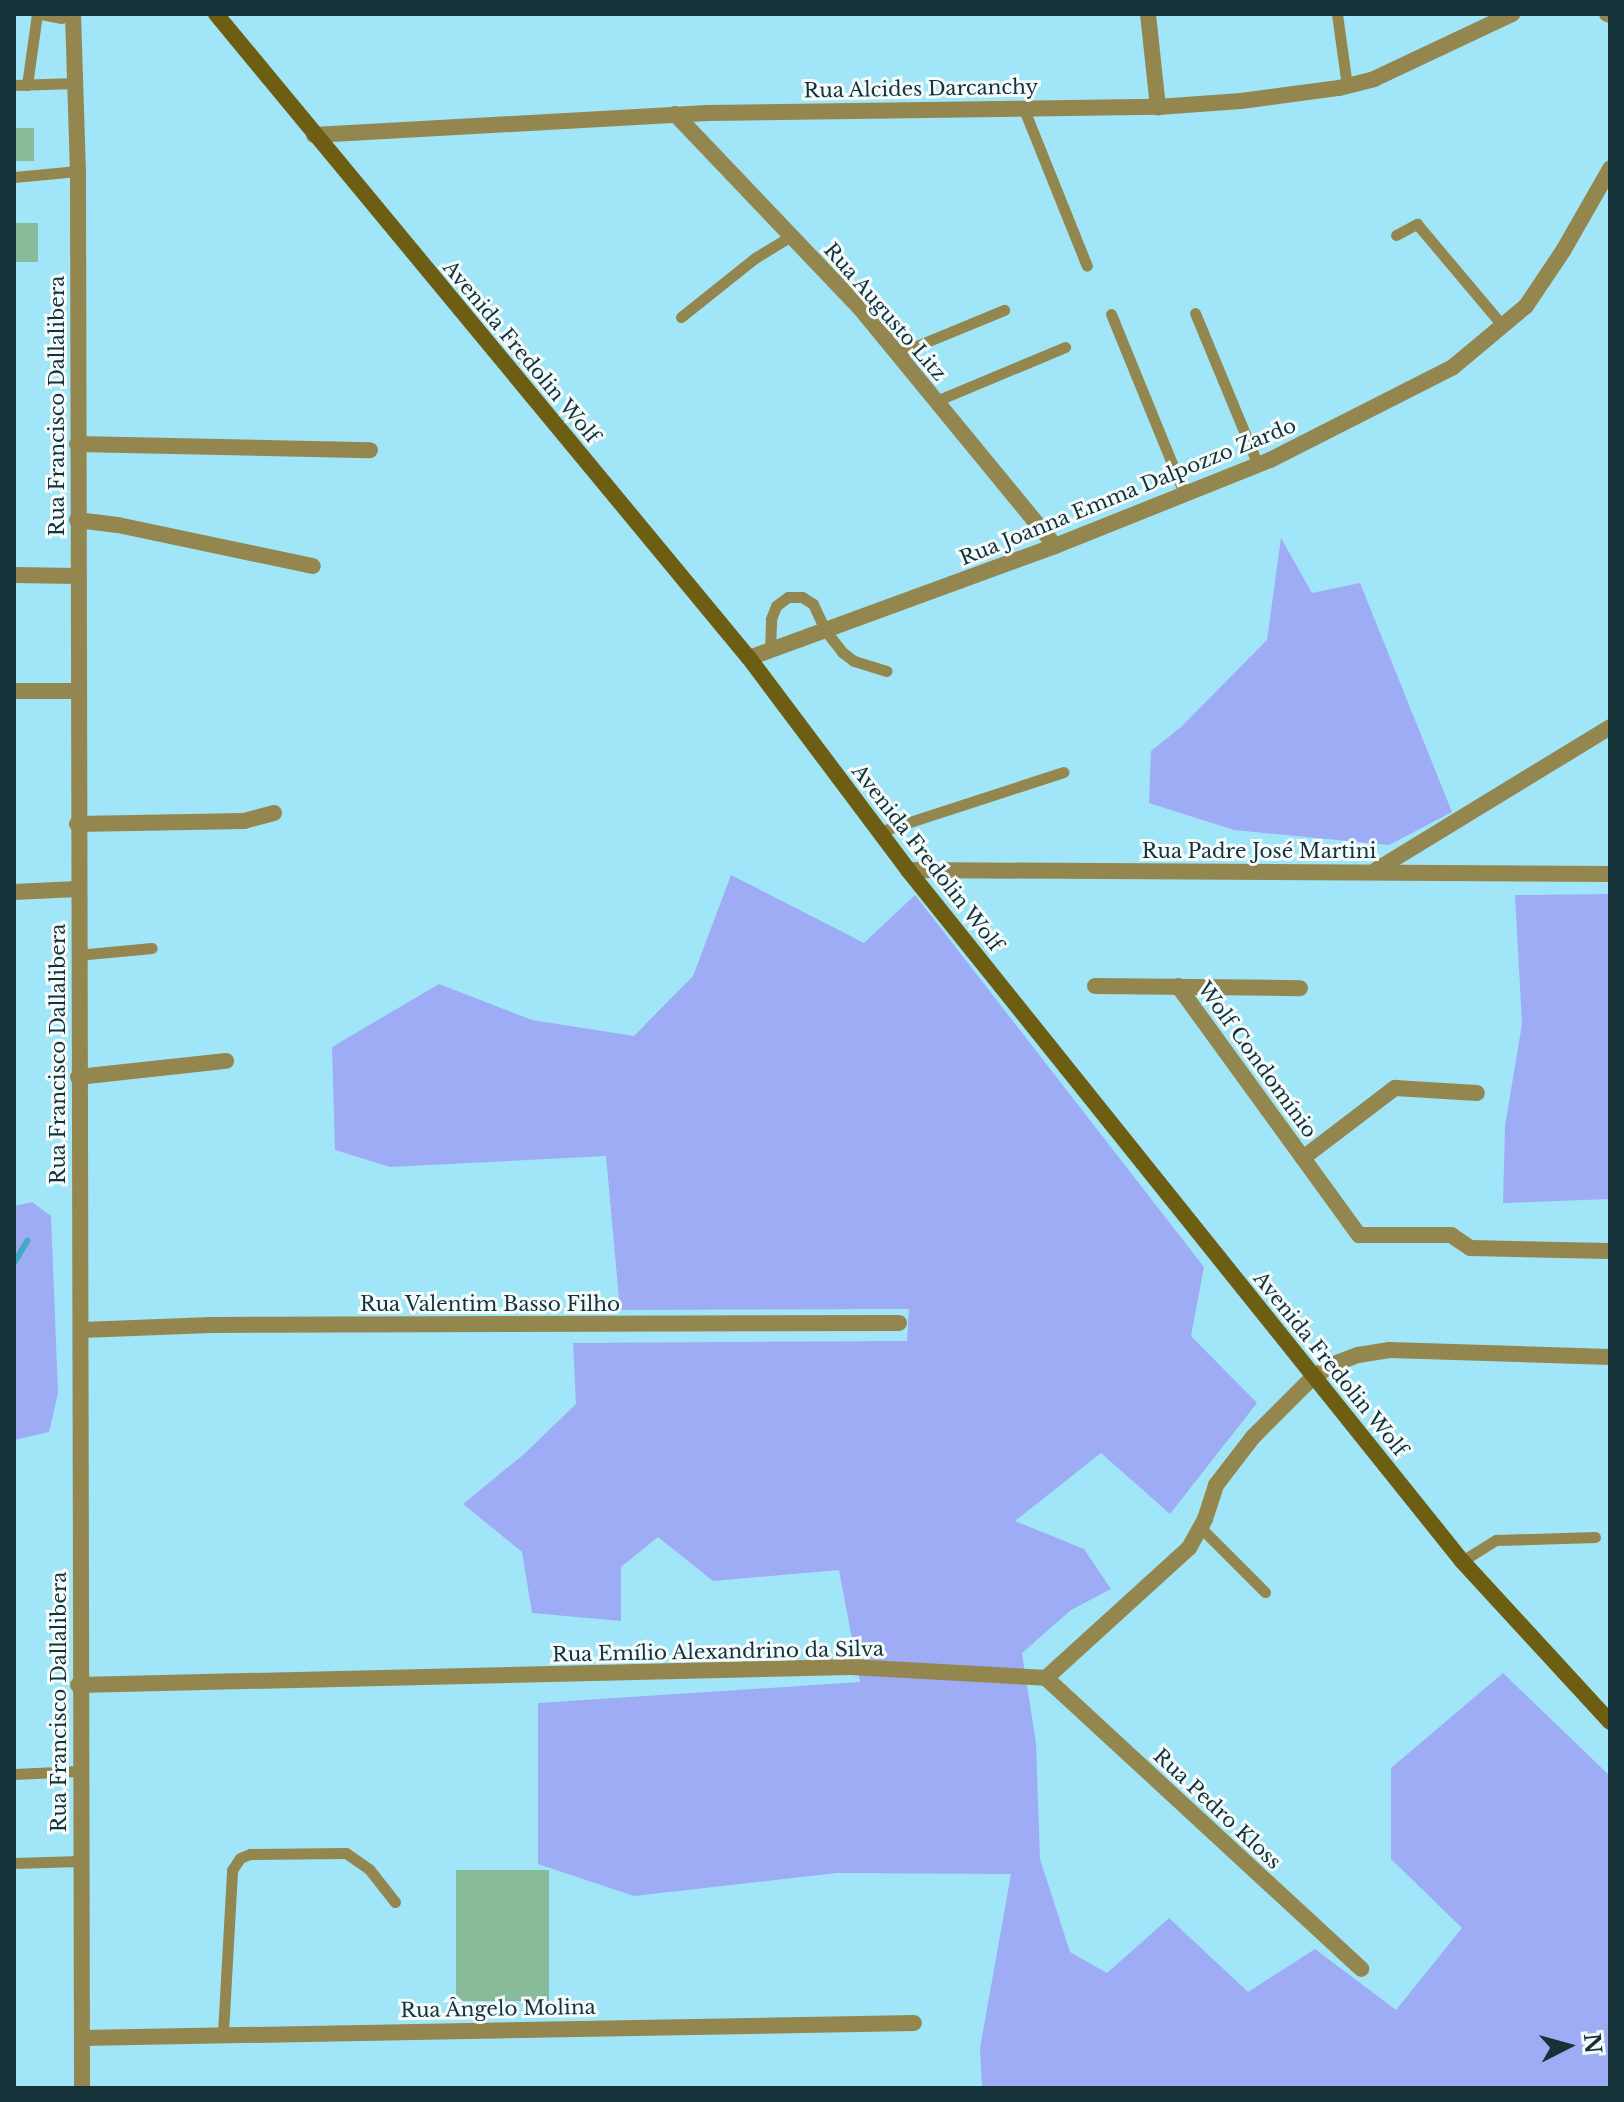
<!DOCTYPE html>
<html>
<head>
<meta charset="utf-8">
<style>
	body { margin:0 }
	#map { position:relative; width:1624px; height:2102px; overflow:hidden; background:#a1e6f8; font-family:"Libre Baskerville",serif }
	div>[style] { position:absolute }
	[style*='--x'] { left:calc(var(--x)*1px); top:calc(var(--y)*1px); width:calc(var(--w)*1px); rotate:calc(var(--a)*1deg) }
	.green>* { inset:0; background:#9eacf6 }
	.stream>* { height:6px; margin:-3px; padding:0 3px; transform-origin:3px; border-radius:3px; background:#42abc3 }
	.building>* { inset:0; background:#87bb99; transform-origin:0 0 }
	.service>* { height:11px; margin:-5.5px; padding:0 5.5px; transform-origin:5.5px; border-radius:5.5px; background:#94864f }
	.minor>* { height:16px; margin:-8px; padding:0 8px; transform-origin:8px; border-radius:8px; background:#94864f }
	.tertiary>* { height:16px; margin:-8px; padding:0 8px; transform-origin:8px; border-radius:8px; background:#94864f }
	.secondary>* { height:16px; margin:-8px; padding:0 8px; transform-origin:8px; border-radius:8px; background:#6e5e13 }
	span { translate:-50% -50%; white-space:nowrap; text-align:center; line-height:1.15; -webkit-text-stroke:6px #f5fcfe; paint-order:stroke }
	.street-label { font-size:20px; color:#153239 }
	.frame { position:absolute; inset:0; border:16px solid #153239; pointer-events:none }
	.north { position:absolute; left:1528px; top:2006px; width:80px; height:80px; -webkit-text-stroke:6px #f5fcfe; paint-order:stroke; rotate:84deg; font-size:22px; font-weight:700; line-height:32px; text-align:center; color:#153239 }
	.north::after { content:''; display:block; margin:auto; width:28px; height:36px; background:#153239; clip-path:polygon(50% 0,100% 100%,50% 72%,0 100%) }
</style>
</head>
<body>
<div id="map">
	<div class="green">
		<i style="clip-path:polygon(1281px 538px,1312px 593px,1360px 583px,1452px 812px,1389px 845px,1234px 830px,1149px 803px,1151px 751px,1181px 727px,1267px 640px)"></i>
		<i style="clip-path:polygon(731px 875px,864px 943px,915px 895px,1204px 1267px,1191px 1336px,1257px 1403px,1170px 1514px,1101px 1453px,1015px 1521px,1084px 1549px,1111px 1589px,1071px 1610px,1022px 1653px,1036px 1743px,1040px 1859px,1070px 1952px,1107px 1973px,1169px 1918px,1248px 1992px,1315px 1949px,1396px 2010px,1462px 1928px,1391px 1859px,1391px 1768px,1503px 1673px,1610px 1776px,1610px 2088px,982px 2088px,980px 2048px,1011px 1874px,837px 1873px,634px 1896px,538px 1864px,538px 1703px,860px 1682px,839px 1570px,713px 1581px,658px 1537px,621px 1567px,621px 1621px,532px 1613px,522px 1552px,463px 1504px,523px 1455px,576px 1404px,573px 1343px,907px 1341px,909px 1309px,620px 1310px,606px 1156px,390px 1167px,335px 1150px,332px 1047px,439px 984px,532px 1020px,634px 1036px,693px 976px)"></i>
		<i style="clip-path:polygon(1610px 894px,1610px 1199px,1503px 1203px,1505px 1126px,1522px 1024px,1515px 895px)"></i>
		<i style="clip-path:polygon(32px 1202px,51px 1216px,58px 1393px,49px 1432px,14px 1440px,14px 1206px)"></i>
	</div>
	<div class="stream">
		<i style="--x:14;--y:1263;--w:26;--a:-59"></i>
	</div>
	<div class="building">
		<i style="left:14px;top:128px;width:20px;height:33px"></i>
		<i style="left:14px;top:223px;width:24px;height:39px"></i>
		<i style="left:549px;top:1870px;width:131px;height:93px;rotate:90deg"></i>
	</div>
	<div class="service">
		<i style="--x:41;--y:14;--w:21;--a:11"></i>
		<i style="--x:1337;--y:14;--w:73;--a:82.1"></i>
		<i style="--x:14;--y:85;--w:62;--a:-1.8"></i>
		<i style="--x:27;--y:85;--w:72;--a:-82"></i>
		<i style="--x:1023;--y:107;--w:171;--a:68.1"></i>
		<i style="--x:14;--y:177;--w:64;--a:-5.4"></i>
		<i style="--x:1396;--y:235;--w:24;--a:-28"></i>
		<i style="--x:1417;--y:224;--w:133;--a:49.9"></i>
		<i style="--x:1195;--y:313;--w:165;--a:67.5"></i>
		<i style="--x:1111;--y:314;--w:196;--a:67.8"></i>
		<i style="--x:681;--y:317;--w:95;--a:-38.6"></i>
		<i style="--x:755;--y:258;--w:42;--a:-31.4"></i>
		<i style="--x:897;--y:354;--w:116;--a:-22.4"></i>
		<i style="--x:936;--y:401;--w:140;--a:-22.7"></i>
		<i style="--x:770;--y:651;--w:32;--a:-88"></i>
		<i style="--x:771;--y:619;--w:14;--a:-69"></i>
		<i style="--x:776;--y:606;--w:15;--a:-37"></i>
		<i style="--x:788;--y:597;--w:14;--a:0"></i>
		<i style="--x:802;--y:597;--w:13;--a:32"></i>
		<i style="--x:813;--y:604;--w:29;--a:65"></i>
		<i style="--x:825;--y:630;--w:28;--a:52"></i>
		<i style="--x:842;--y:652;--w:15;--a:37"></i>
		<i style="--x:854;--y:661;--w:34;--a:17"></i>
		<i style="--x:879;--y:832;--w:194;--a:-18"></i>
		<i style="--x:77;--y:955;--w:75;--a:-5.3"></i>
		<i style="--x:1200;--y:1527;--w:92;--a:45"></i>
		<i style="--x:1462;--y:1561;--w:40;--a:-32"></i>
		<i style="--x:1496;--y:1540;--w:99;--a:-1.7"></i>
		<i style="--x:14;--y:1774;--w:65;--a:-2.6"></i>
		<i style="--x:14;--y:1863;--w:65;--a:-1.8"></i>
		<i style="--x:223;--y:2033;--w:163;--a:-86.8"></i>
		<i style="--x:232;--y:1870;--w:14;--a:-56"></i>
		<i style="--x:240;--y:1858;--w:11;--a:-22"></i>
		<i style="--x:250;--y:1854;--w:96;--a:-0.6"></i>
		<i style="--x:346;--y:1853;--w:28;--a:35"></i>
		<i style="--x:369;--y:1869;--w:42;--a:51.8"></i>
	</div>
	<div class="minor">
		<i style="--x:1148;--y:14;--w:94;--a:83.9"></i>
		<i style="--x:1607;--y:14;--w:3;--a:18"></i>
		<i style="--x:675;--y:114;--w:267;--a:46.4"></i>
		<i style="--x:859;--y:307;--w:309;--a:50.6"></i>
		<i style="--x:314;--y:135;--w:394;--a:-3.2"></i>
		<i style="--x:707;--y:113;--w:451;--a:-0.8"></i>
		<i style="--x:1158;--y:107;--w:83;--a:-4.1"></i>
		<i style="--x:1241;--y:101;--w:99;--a:-7.6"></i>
		<i style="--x:1339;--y:88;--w:36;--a:-14"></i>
		<i style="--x:1374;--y:79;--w:153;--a:-25.2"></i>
		<i style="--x:77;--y:444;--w:293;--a:1.2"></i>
		<i style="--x:77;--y:520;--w:41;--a:7"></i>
		<i style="--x:118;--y:525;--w:199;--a:11.9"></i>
		<i style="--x:14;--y:575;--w:63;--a:0.9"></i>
		<i style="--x:749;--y:658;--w:326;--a:-20.1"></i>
		<i style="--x:1055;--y:546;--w:232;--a:-21.8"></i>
		<i style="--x:1270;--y:460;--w:205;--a:-26.9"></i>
		<i style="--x:1453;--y:367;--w:95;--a:-39.9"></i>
		<i style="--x:1526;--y:306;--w:66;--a:-56.1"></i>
		<i style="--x:1563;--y:251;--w:95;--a:-60.2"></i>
		<i style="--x:14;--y:691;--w:63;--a:0"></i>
		<i style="--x:77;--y:824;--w:167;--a:-1"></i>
		<i style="--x:244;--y:821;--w:31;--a:-15"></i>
		<i style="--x:908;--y:870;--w:702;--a:0.33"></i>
		<i style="--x:1376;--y:870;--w:274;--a:-31.4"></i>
		<i style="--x:14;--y:892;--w:63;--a:-2.7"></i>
		<i style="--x:1095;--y:986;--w:205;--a:0.6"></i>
		<i style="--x:1178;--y:986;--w:308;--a:54"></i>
		<i style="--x:1359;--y:1235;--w:92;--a:0"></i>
		<i style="--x:1451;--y:1235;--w:23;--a:34"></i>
		<i style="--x:1470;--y:1248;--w:140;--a:1.2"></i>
		<i style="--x:78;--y:1077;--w:149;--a:-6.2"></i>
		<i style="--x:1303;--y:1158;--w:116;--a:-37.3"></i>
		<i style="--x:1395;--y:1088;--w:82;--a:3.5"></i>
		<i style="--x:82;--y:1330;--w:129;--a:-2.2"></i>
		<i style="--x:211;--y:1325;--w:688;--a:-0.17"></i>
		<i style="--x:1046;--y:1678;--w:429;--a:42.7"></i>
		<i style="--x:78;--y:1685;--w:773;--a:-1.33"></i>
		<i style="--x:851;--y:1667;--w:195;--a:3.2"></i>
		<i style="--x:1046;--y:1678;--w:193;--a:-42.3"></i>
		<i style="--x:1189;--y:1548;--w:33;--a:-61"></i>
		<i style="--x:1205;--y:1519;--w:36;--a:-72"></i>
		<i style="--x:1216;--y:1485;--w:61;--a:-52.4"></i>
		<i style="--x:1253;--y:1437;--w:85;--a:-45"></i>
		<i style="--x:1313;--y:1377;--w:25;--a:-32"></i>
		<i style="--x:1334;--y:1364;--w:26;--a:-21"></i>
		<i style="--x:1358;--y:1355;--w:32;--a:-9"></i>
		<i style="--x:1390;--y:1350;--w:220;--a:1.8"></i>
		<i style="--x:82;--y:2038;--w:832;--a:-1.03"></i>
	</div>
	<div class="tertiary">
		<i style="--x:73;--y:14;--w:157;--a:88.2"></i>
		<i style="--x:78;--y:171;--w:1917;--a:89.88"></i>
	</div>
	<div class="secondary">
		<i style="--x:216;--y:14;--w:836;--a:50.39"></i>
		<i style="--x:749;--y:658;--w:265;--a:53.1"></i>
		<i style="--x:908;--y:870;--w:886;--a:51.28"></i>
		<i style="--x:1462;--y:1561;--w:219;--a:47.4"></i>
	</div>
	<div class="street-label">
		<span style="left:921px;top:89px;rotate:-1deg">Rua Alcides Darcanchy</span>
		<span style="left:885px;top:312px;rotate:49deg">Rua Augusto Litz</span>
		<span style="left:521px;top:352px;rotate:50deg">Avenida Fredolin Wolf</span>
		<span style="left:57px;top:406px;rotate:-90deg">Rua Francisco Dallalibera</span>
		<span style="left:1128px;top:492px;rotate:-22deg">Rua Joanna Emma Dalpozzo Zardo</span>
		<span style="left:1259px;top:851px">Rua Padre José Martini</span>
		<span style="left:927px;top:858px;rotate:52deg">Avenida Fredolin Wolf</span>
		<span style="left:58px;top:1054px;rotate:-90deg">Rua Francisco Dallalibera</span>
		<span style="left:1257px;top:1060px;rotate:54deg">Wolf Condomínio</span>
		<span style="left:490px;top:1304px">Rua Valentim Basso Filho</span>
		<span style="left:1330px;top:1364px;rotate:51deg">Avenida Fredolin Wolf</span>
		<span style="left:718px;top:1652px;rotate:-1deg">Rua Emílio Alexandrino da Silva</span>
		<span style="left:59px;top:1702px;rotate:-90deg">Rua Francisco Dallalibera</span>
		<span style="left:1217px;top:1809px;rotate:43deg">Rua Pedro Kloss</span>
		<span style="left:498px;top:2009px;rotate:-1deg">Rua Ângelo Molina</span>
	</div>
	<div class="frame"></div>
	<div class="north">N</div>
</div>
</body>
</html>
